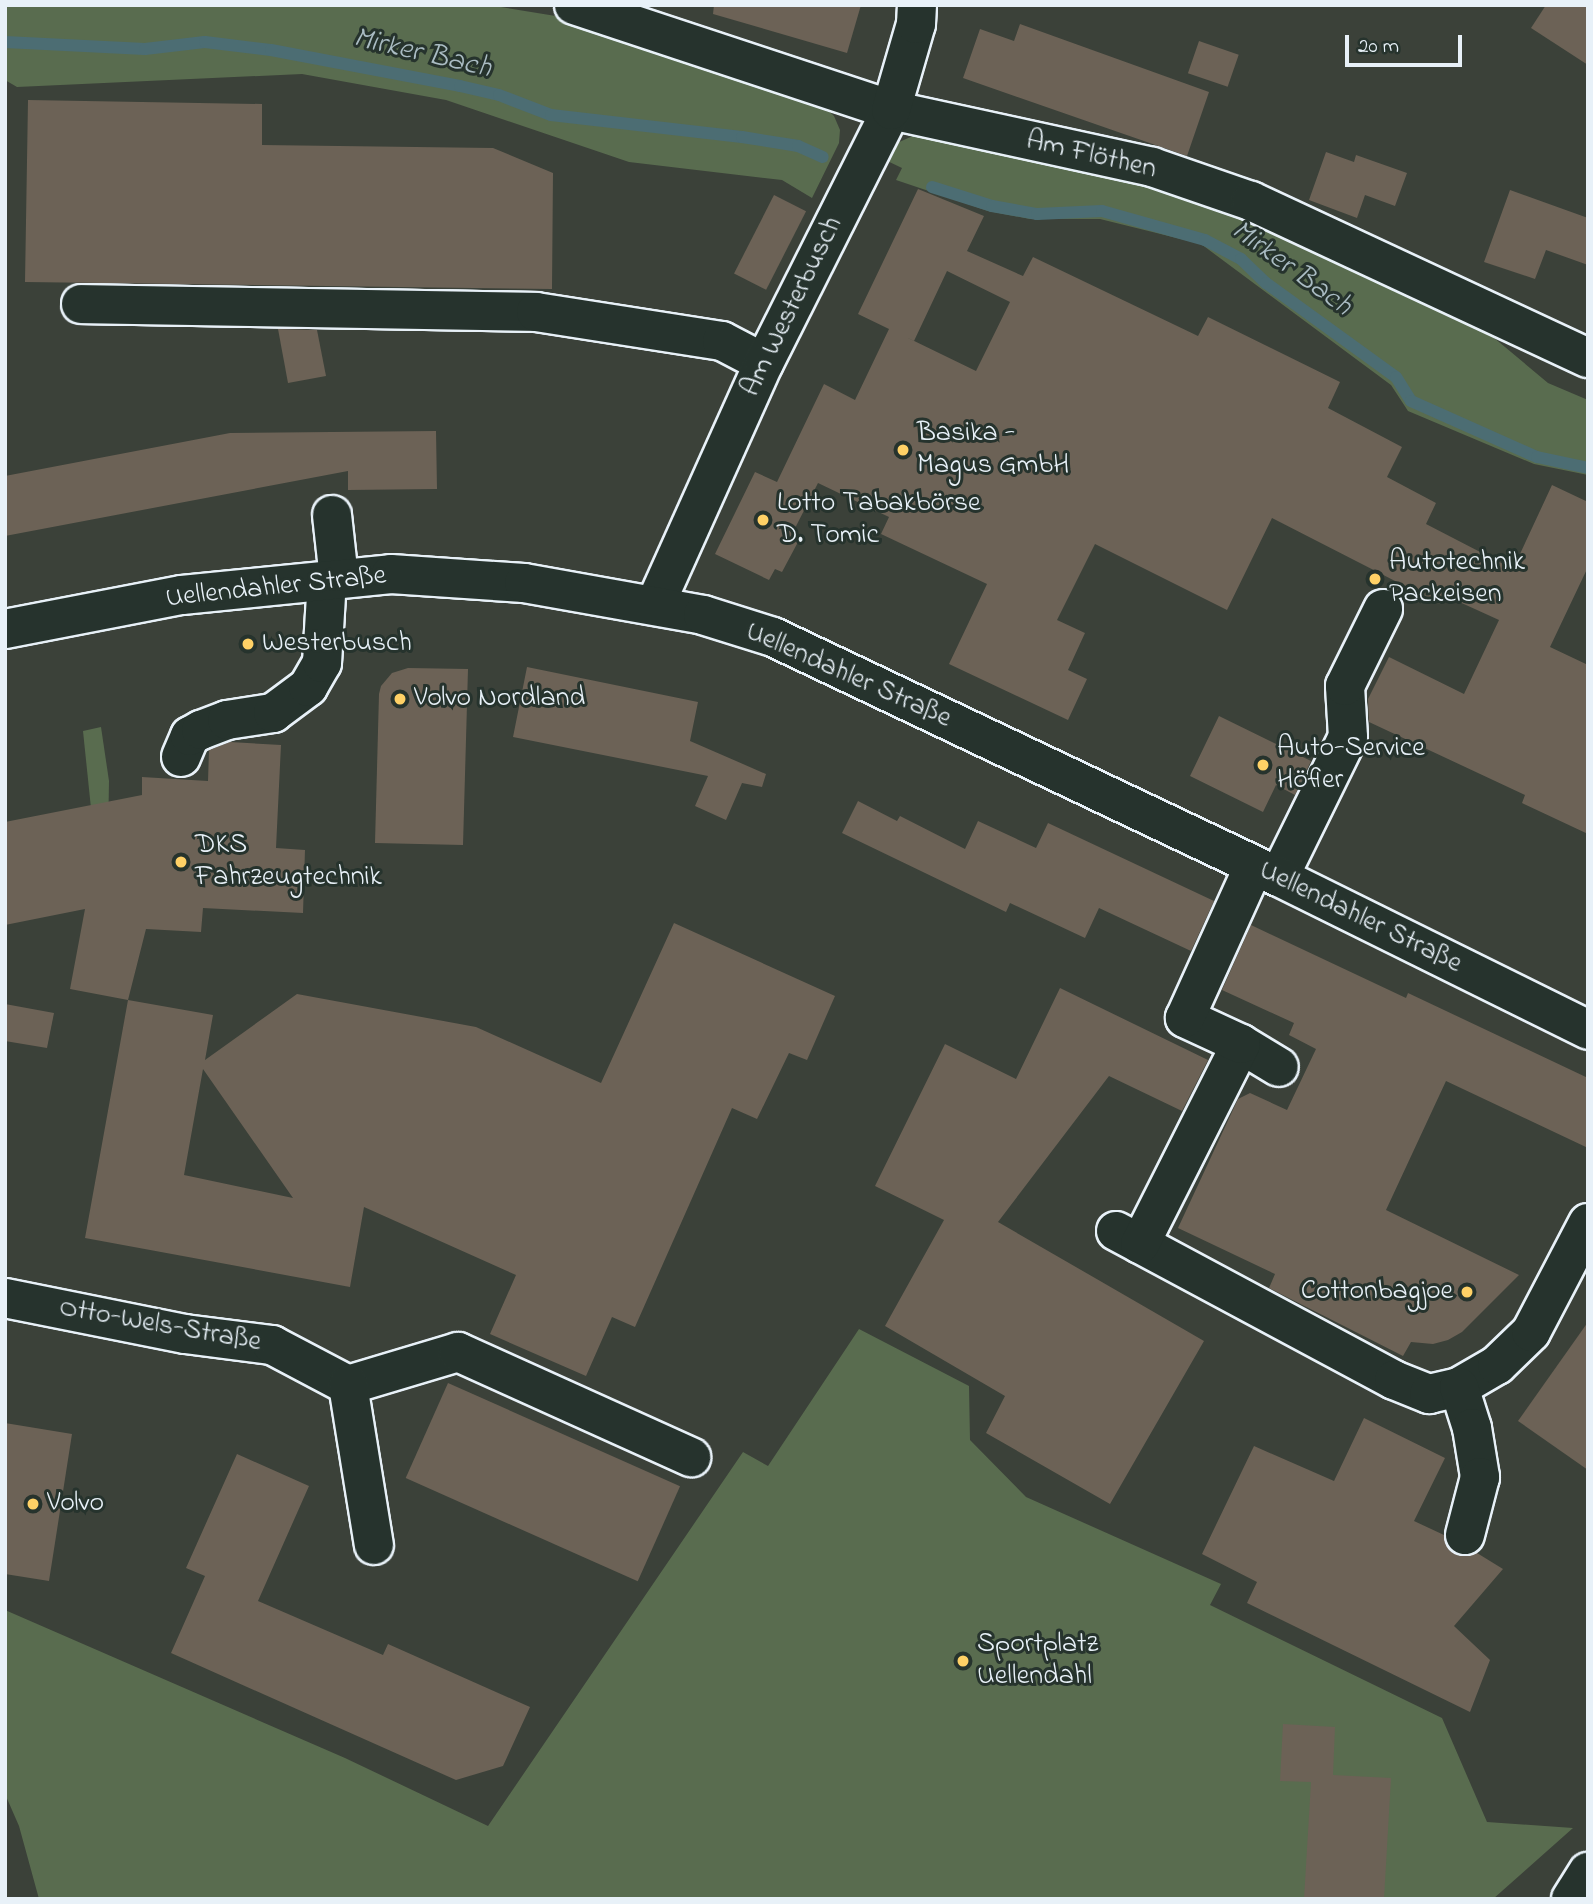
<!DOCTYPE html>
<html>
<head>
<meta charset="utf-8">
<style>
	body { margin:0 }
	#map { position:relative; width:1593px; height:1904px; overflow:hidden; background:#3b4139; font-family:"Indie Flower",sans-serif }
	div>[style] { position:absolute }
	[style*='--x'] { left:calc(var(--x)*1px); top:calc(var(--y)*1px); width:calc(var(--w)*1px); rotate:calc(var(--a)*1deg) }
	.green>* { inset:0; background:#596c4f }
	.stream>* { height:12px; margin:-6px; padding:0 6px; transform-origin:6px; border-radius:6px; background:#4c6d73 }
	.building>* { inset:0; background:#6c6256; transform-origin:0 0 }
	.roads { filter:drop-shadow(2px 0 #e8f1f8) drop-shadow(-2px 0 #e8f1f8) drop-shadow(0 2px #e8f1f8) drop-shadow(0 -2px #e8f1f8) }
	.minor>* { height:38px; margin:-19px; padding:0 19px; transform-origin:19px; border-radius:19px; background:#26332d }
	.major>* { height:38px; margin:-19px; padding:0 19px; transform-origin:19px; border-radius:19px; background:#26332d }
	.dots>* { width:19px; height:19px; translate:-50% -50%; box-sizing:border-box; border:4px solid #26332d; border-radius:50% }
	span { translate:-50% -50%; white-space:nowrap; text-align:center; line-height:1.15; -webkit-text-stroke:6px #26332d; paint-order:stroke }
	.street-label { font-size:28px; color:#e8f1f8 }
	.poi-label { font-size:28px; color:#e8f1f8 }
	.left { translate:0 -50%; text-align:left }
	.right { translate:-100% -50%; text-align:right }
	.water-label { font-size:30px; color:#aabcc3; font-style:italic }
	.frame { position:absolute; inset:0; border:7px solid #e8f1f8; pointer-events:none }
	.scale { position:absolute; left:1345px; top:35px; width:117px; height:32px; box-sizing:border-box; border:4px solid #e8f1f8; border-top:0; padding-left:9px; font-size:21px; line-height:24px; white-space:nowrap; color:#e8f1f8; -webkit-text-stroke:5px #26332d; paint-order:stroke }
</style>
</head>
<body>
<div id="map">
	<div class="green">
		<i style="clip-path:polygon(5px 5px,489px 5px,568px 18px,824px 106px,834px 116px,840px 130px,839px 143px,812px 198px,782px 180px,629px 162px,446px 100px,302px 74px,17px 87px,5px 80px)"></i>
		<i style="clip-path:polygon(915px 135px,1185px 190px,1481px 327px,1548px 383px,1588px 400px,1588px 475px,1534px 464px,1408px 411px,1391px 385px,1201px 244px,1100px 219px,1030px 219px,988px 211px,896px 180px,902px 168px,881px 158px,888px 147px)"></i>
		<i style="clip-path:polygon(101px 727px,109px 781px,106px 953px,83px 731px)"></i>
		<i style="clip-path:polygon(859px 1329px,969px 1386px,970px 1440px,1026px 1497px,1221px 1584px,1210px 1605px,1442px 1718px,1487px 1822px,1573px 1828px,1493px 1899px,39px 1899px,19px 1826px,5px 1794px,5px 1610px,345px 1758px,488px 1826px,743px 1452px,768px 1466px)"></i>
	</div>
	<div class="stream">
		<i style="--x:5;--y:42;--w:140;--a:2.9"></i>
		<i style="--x:145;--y:49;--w:60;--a:-6.7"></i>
		<i style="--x:205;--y:42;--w:66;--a:6.9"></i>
		<i style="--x:271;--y:50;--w:192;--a:10.8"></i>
		<i style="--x:460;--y:86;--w:40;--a:13"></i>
		<i style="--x:499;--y:95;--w:56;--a:21"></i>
		<i style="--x:551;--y:115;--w:192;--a:6.6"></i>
		<i style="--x:742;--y:137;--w:57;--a:9.1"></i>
		<i style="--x:798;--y:146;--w:27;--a:24"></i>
		<i style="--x:932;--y:187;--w:63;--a:17.6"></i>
		<i style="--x:992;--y:206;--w:46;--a:10.1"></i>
		<i style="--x:1037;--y:214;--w:65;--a:-2.6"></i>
		<i style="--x:1102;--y:211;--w:107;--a:15.7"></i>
		<i style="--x:1205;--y:240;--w:41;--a:27.8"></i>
		<i style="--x:1241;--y:259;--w:35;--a:44"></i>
		<i style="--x:1266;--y:283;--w:160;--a:35.9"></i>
		<i style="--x:1396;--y:377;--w:28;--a:58"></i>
		<i style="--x:1411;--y:401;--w:138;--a:24"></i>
		<i style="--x:1537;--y:457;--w:52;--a:12.2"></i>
	</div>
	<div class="building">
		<i style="clip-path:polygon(714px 5px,861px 5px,847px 53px,713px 14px)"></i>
		<i style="clip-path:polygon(1546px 5px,1588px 5px,1588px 65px,1531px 28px)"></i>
		<i style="clip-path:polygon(1020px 24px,1209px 92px,1187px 156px,963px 78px,980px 29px,1014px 41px)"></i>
		<i style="left:1199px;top:41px;width:42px;height:34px;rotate:19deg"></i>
		<i style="clip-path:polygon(28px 100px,262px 104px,262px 145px,493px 148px,553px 173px,552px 289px,25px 282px)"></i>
		<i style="clip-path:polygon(1326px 152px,1354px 162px,1356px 155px,1407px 173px,1395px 206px,1365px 195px,1357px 218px,1309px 200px)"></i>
		<i style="clip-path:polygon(evenodd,918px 189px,984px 216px,967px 251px,1023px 276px,1033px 257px,1198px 336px,1208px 317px,1340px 382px,1328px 408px,1402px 447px,1387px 477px,1436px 503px,1426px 524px,1513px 569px,1552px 485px,1588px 502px,1588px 567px,1550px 647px,1588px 665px,1588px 834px,1522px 803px,1525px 795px,1369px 722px,1368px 699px,1389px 657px,1464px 694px,1499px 620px,1444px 595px,1440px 604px,1272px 518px,1227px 610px,1095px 544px,1057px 620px,1085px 633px,1068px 670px,1087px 679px,1068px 720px,949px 664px,987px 584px,881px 534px,889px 517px,818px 483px,790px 538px,798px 542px,782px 572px,775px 569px,769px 580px,715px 554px,755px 472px,777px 482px,824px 384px,855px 400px,889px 329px,858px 314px,918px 189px,947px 271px,1010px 302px,976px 371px,906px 337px,914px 341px,947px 271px)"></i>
		<i style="clip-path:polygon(1510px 190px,1588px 218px,1588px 265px,1546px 250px,1535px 279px,1484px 262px)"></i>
		<i style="left:774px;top:195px;width:36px;height:88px;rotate:27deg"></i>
		<i style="clip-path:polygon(278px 329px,317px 330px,326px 376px,288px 383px)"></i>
		<i style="clip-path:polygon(436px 431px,437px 489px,348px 490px,348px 471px,5px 536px,5px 476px,230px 433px)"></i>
		<i style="clip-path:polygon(527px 667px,698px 702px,690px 741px,766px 774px,762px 787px,742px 783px,726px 820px,695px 806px,708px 776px,513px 737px)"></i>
		<i style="clip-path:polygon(408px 668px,468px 669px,463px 845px,375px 843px,379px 694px,381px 686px,392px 673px)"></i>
		<i style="clip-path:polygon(1219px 716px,1311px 761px,1295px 795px,1276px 785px,1263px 812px,1190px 776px)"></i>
		<i style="clip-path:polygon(230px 742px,281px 745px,276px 848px,305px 850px,303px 913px,203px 908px,201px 932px,146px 929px,128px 1000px,70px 989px,85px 909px,5px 925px,5px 822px,142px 795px,142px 777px,208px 781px,209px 750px)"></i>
		<i style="clip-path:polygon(858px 801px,897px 821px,900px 816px,965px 849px,978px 821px,1036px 848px,1048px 823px,1214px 901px,1191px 951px,1099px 908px,1085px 938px,1010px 903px,1006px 912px,842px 833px)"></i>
		<i style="clip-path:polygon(evenodd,674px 923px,835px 996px,807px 1060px,789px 1053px,757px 1119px,732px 1108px,635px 1327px,612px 1317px,586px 1376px,490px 1334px,516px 1275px,364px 1207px,350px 1287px,85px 1238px,128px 1000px,213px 1015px,205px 1060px,297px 994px,476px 1027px,601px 1083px,674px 923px,203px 1069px,293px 1198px,184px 1175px,203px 1069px)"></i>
		<i style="clip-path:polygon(1251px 925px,1406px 998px,1408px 993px,1588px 1078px,1588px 1148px,1446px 1081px,1386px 1210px,1519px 1275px,1462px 1332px,1448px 1340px,1433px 1344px,1411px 1342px,1403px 1356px,1269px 1288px,1275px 1274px,1178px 1228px,1238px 1099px,1250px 1093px,1287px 1110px,1316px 1049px,1289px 1035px,1294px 1023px,1222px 990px)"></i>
		<i style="clip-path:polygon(1060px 988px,1208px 1060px,1182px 1111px,1109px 1076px,998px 1222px,1204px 1341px,1110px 1504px,986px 1433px,1005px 1396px,885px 1326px,944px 1220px,875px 1186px,945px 1044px,1016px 1079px)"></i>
		<i style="clip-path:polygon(5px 1004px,54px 1013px,47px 1048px,5px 1041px)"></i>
		<i style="clip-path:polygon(1588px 1322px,1588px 1470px,1518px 1421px)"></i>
		<i style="left:448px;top:1383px;width:254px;height:104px;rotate:24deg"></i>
		<i style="clip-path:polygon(1364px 1418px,1445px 1458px,1414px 1521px,1444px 1535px,1449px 1550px,1459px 1556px,1477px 1553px,1503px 1569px,1454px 1626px,1490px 1660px,1470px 1712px,1247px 1603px,1257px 1582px,1202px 1554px,1254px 1446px,1334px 1481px)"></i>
		<i style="clip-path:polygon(5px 1423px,72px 1434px,49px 1581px,5px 1574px)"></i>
		<i style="clip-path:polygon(237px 1454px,309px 1486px,258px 1601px,383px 1655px,388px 1644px,530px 1707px,503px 1766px,456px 1780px,171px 1653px,205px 1576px,186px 1568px)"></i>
		<i style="clip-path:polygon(1283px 1724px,1335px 1727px,1333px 1775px,1391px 1778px,1384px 1899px,1304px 1899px,1311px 1782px,1280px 1781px)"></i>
	</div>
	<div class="roads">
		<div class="minor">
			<i style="--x:574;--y:5;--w:334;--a:18.3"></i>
			<i style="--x:891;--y:110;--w:267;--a:12.3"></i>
			<i style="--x:1152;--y:167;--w:105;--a:19"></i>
			<i style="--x:1251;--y:201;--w:372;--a:25"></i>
			<i style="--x:81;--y:304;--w:455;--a:1"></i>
			<i style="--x:536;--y:312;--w:188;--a:8.9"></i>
			<i style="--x:722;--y:341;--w:47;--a:27.6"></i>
			<i style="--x:332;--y:515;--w:63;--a:83.7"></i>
			<i style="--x:655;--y:605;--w:265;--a:-65.8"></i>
			<i style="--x:764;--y:363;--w:283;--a:-63.3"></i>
			<i style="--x:891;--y:110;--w:90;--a:-73.8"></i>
			<i style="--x:916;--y:24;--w:19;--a:-87"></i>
			<i style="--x:181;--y:757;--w:23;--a:-67"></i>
			<i style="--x:190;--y:736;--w:13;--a:-29"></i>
			<i style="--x:201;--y:730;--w:28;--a:-21"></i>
			<i style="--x:227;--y:720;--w:47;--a:-8.7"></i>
			<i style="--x:273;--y:713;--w:44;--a:-36.6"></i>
			<i style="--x:308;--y:687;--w:28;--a:-60"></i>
			<i style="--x:322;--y:663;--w:83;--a:-86.6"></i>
			<i style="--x:1279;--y:877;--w:156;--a:-63.8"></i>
			<i style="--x:1348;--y:737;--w:51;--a:-93.4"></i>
			<i style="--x:1345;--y:686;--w:86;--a:-63.7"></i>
			<i style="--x:1241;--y:1044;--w:44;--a:31.2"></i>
			<i style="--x:1116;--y:1231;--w:315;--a:28.2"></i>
			<i style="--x:1394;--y:1380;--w:38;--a:22"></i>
			<i style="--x:1429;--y:1394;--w:31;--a:-13"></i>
			<i style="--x:1459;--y:1387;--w:44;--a:-30.1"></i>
			<i style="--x:1497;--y:1365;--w:47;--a:-44.1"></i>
			<i style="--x:1531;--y:1332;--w:123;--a:-62.4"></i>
			<i style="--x:1140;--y:1244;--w:224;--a:-63.2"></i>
			<i style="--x:1241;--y:1044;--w:62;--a:-155.1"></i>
			<i style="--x:1185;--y:1018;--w:167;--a:-65.6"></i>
			<i style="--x:5;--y:1298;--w:184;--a:11.3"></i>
			<i style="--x:185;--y:1334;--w:88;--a:7.2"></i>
			<i style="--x:272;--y:1345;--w:86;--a:27.8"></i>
			<i style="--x:348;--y:1385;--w:115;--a:-16.7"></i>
			<i style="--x:458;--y:1352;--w:256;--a:24.3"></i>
			<i style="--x:348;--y:1385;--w:162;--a:80.8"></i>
			<i style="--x:1459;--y:1387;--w:43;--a:72.4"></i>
			<i style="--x:1472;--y:1428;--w:50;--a:80.7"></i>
			<i style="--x:1480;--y:1477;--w:60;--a:104.5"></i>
			<i style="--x:1571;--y:1899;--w:32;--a:-58"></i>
		</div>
		<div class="major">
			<i style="--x:5;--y:629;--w:180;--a:-10.9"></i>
			<i style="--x:182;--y:595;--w:210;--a:-5.7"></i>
			<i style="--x:391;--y:574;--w:133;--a:3.9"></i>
			<i style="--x:524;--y:583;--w:182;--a:10.1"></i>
			<i style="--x:703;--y:615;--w:73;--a:17.4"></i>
			<i style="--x:773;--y:637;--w:560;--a:25.38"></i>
			<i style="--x:1279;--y:877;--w:345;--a:26.3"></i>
		</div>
	</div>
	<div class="dots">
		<i style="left:903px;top:450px;background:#ffd166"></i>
		<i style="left:763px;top:520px;background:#ffd166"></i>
		<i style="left:1375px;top:579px;background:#ffd166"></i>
		<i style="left:248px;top:644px;background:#ffd166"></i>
		<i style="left:400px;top:699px;background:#ffd166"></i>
		<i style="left:1263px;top:765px;background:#ffd166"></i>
		<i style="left:181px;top:862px;background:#ffd166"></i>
		<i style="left:1467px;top:1292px;background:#ffd166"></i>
		<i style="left:33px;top:1504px;background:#ffd166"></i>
		<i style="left:963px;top:1661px;background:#ffd166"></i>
	</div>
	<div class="street-label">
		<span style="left:1091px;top:156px;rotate:13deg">Am Flöthen</span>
		<span style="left:793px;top:307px;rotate:-64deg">Am Westerbusch</span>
		<span style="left:276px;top:588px;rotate:-6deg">Uellendahler Straße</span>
		<span style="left:848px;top:676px;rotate:24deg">Uellendahler Straße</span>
		<span style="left:1360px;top:918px;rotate:26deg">Uellendahler Straße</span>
		<span style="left:160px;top:1326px;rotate:10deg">Otto-Wels-Straße</span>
	</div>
	<div class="poi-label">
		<span class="left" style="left:917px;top:450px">Basika -<br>Magus GmbH</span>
		<span class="left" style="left:777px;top:520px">Lotto Tabakbörse<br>D. Tomic</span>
		<span class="left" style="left:1389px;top:579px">Autotechnik<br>Packeisen</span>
		<span class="left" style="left:262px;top:644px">Westerbusch</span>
		<span class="left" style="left:414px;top:699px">Volvo Nordland</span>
		<span class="left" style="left:1277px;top:765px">Auto-Service<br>Höfler</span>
		<span class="left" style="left:195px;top:862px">DKS<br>Fahrzeugtechnik</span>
		<span class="right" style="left:1453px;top:1292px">Cottonbagjoe</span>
		<span class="left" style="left:47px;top:1504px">Volvo</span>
		<span class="left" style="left:977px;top:1661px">Sportplatz<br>Uellendahl</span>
	</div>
	<div class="water-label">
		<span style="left:422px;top:54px;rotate:13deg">Mirker Bach</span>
		<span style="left:1291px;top:269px;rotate:36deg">Mirker Bach</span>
	</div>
	<div class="frame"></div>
	<div class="scale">20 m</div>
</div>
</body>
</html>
